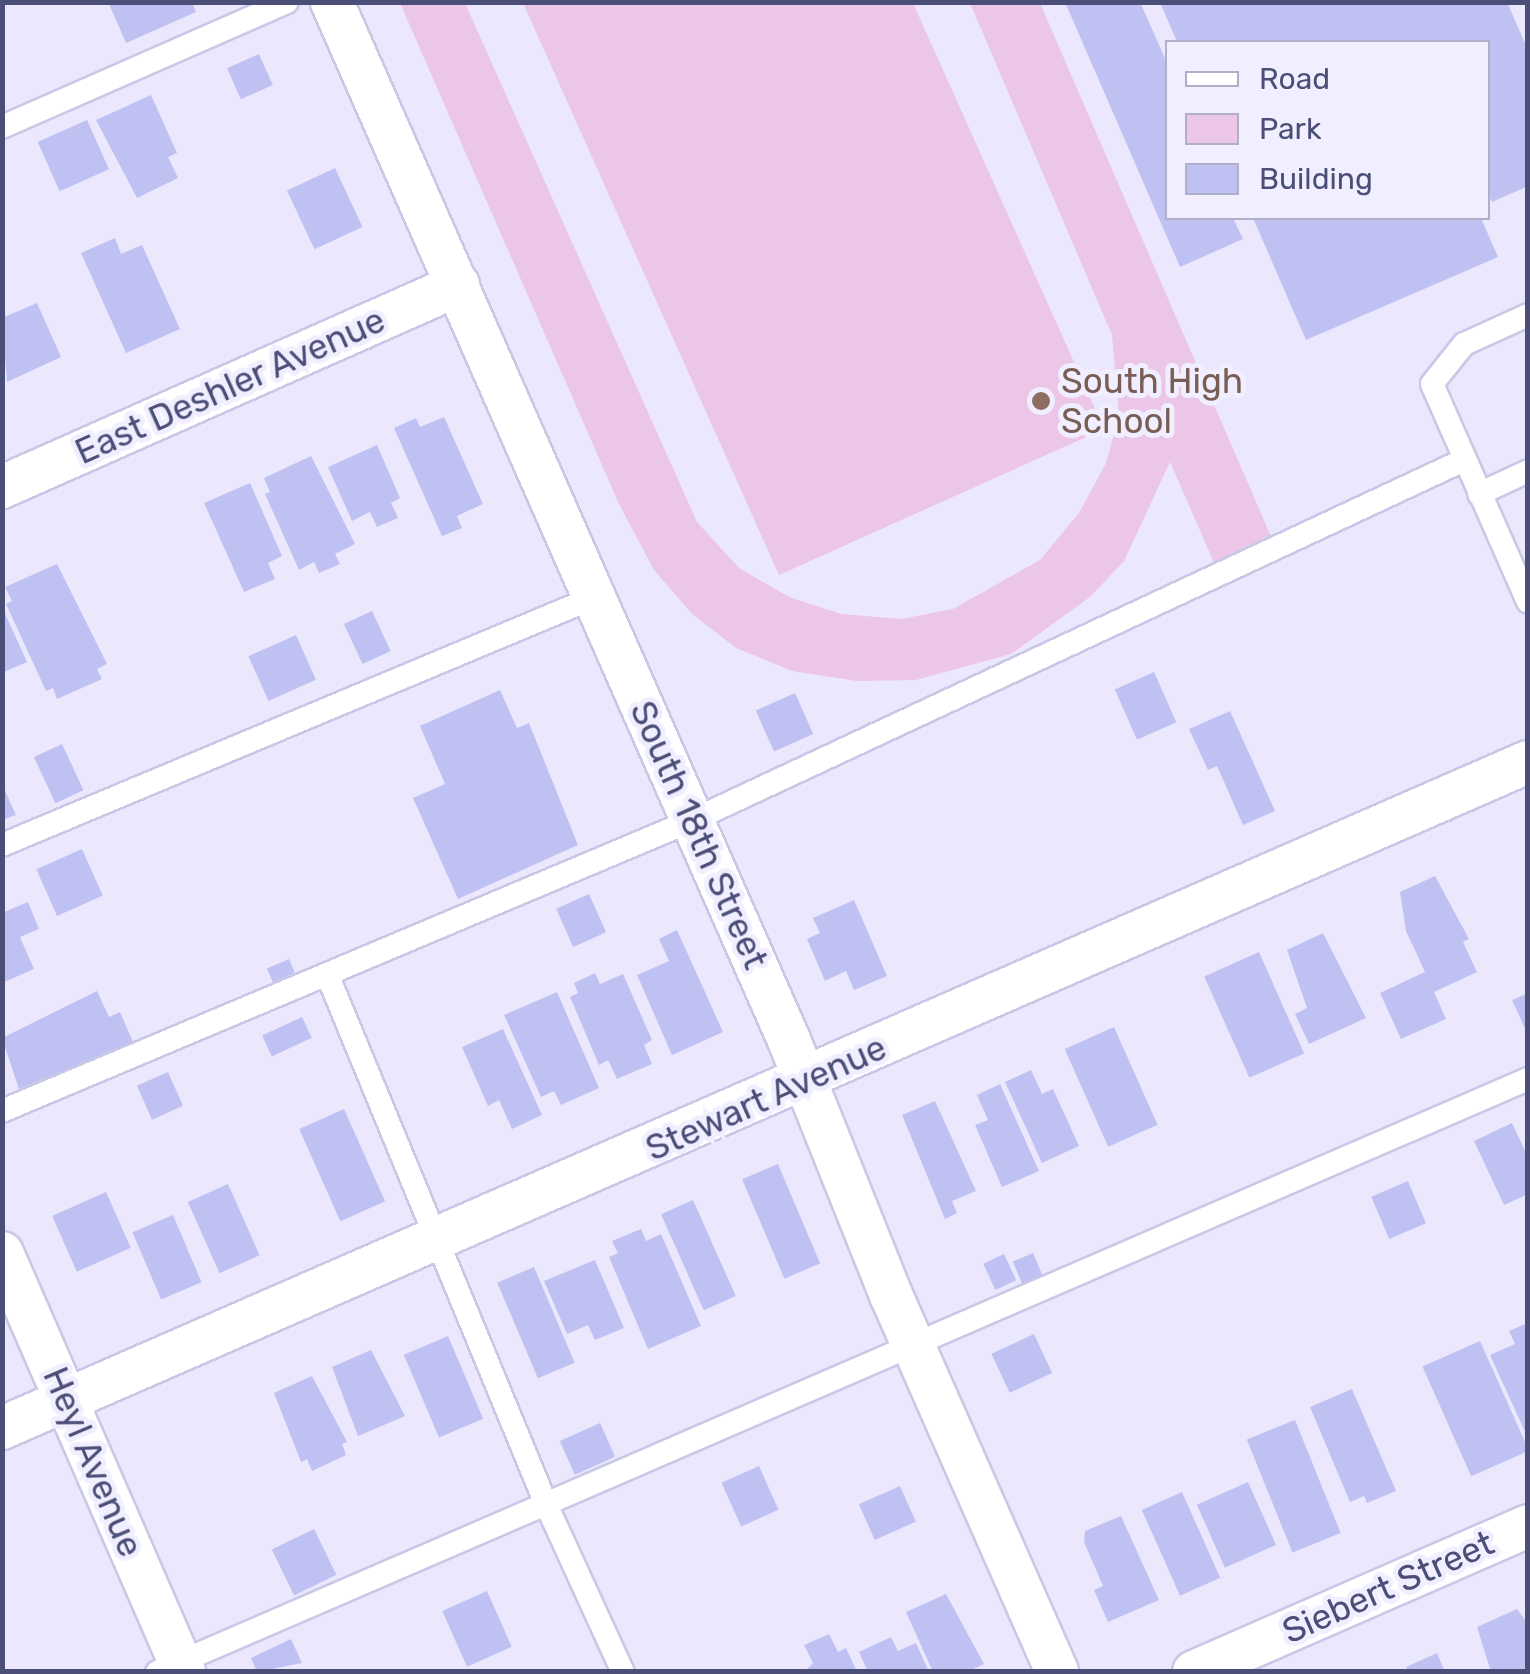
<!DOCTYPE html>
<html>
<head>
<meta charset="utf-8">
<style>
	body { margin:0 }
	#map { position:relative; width:1530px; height:1674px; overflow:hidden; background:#ebe8fd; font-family:Rubik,sans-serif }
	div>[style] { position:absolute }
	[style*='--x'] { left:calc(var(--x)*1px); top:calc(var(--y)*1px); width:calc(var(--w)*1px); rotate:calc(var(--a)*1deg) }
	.green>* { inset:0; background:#ebc6e6 }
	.building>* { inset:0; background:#bfc1f3; transform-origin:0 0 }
	.roads { filter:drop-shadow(2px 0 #c9c8e7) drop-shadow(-2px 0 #c9c8e7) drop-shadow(0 2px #c9c8e7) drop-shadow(0 -2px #c9c8e7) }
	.service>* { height:22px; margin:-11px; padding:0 11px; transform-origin:11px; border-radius:11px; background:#fff }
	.minor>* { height:42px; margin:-21px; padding:0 21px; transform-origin:21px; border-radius:21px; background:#fff }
	.dots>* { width:28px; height:28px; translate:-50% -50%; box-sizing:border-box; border:5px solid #f1efff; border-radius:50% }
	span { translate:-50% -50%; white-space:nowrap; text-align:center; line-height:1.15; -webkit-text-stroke:10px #f1efff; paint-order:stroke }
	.education-label { font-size:35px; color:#785e54 }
	.left { translate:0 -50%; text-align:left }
	.street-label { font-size:35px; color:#4b4f78 }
	.frame { position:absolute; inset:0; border:5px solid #4b4f78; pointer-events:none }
	.legend { position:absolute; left:1165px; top:40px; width:325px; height:180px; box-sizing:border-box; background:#f1efff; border:2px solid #afafc9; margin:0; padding:12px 18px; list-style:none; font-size:30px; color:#4b4f78 }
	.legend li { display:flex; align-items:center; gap:20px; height:50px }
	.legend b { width:50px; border:2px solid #afafc9 }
</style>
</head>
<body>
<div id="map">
	<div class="green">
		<i style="clip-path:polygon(400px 3px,465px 3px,697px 522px,739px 568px,789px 597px,841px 614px,901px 619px,953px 609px,1040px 560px,1079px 513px,1106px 463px,1119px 416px,1112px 335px,970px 3px,1040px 3px,1273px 541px,1216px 567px,1170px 462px,1124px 561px,1090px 597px,1011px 654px,916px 680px,857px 681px,792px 671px,736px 648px,692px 614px,654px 570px,619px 504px)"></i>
		<i style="clip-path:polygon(523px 3px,913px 3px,1104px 429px,779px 575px)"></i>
	</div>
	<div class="building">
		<i style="clip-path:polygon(108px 2px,192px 2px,196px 12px,126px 43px)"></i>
		<i style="clip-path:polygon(1065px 2px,1140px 2px,1168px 65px,1168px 218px,1233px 218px,1243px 239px,1180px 267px)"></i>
		<i style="clip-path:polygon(1160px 2px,1507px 2px,1528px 50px,1528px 186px,1492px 202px,1488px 194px,1488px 42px,1177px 42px)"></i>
		<i style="left:259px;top:54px;width:34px;height:35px;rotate:66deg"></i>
		<i style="clip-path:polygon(151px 95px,177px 153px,168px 157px,178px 178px,137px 198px,96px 120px)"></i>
		<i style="left:87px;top:120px;width:54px;height:54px;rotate:66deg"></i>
		<i style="left:335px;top:168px;width:65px;height:53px;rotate:65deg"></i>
		<i style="clip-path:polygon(1253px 218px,1481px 218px,1498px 257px,1306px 340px)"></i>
		<i style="clip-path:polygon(115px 238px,121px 254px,142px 245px,180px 329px,126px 353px,81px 253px)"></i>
		<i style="clip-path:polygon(37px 303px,61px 357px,7px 382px,2px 318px)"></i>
		<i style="clip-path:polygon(444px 417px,483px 504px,457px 516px,462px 528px,442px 536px,394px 428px,416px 418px,420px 427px)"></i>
		<i style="clip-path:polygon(377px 445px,400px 498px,391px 503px,398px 518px,377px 527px,370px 512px,352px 521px,328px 467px)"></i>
		<i style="clip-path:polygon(311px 456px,355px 544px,335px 554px,340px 564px,319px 573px,314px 562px,299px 570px,265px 494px,270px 492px,264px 478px)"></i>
		<i style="clip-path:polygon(250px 483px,282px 556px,268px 563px,275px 579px,244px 592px,204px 503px)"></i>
		<i style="clip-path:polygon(57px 564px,107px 664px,97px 669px,102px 679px,57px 699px,53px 688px,46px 691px,6px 604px,12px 601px,5px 587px)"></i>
		<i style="clip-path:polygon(2px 607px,27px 662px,2px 673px)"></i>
		<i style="left:372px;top:611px;width:44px;height:31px;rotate:65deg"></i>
		<i style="left:296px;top:635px;width:49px;height:52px;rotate:66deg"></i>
		<i style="left:1154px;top:672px;width:55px;height:43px;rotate:66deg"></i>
		<i style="clip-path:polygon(500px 690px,517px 728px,529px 723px,578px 845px,458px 899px,413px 798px,445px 784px,420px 726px)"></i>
		<i style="left:795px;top:693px;width:45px;height:43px;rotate:66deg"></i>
		<i style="clip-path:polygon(1230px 711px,1275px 811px,1243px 825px,1217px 766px,1208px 770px,1189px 729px)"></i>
		<i style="left:62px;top:744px;width:51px;height:31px;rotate:65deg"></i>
		<i style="clip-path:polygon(2px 784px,16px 815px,2px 820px)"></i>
		<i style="left:82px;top:849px;width:51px;height:50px;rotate:66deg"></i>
		<i style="clip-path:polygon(1435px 876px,1469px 939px,1463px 942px,1477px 972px,1434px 992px,1446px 1019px,1401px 1039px,1380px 993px,1425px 972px,1406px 931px,1400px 892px)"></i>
		<i style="left:589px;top:894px;width:42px;height:36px;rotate:66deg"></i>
		<i style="clip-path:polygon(854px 900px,887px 976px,854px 990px,846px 971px,825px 981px,807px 939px,820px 933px,813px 918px)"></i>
		<i style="clip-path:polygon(28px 902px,39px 929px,20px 937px,34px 969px,2px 983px,2px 913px)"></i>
		<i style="clip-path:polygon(677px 930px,723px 1032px,672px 1055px,637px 975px,669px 961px,659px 939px)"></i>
		<i style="clip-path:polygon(1323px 933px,1366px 1018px,1309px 1044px,1295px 1014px,1307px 1008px,1287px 950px)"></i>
		<i style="left:1259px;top:952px;width:111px;height:60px;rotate:66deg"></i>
		<i style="left:289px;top:959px;width:15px;height:24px;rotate:67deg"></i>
		<i style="clip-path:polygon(595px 973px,600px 984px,623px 974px,652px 1040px,644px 1045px,652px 1064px,617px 1079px,608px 1060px,599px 1065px,570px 997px,578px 993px,574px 983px)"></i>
		<i style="clip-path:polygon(97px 991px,109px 1017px,120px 1012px,133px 1042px,19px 1089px,2px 1038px)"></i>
		<i style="clip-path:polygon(557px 992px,599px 1088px,561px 1105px,554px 1091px,541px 1097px,504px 1015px)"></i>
		<i style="clip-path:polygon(1528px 993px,1528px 1035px,1512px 1000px)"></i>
		<i style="left:302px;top:1017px;width:23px;height:44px;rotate:65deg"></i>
		<i style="left:1114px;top:1027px;width:107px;height:54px;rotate:66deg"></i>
		<i style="clip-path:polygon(503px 1029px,542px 1115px,512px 1129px,499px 1100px,488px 1106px,462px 1047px)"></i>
		<i style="clip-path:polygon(1031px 1070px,1042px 1094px,1053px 1089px,1079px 1146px,1042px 1163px,1005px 1082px)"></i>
		<i style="left:168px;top:1072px;width:37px;height:34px;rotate:66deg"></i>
		<i style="clip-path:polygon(1000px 1084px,1039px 1171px,1002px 1187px,975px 1125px,988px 1120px,977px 1095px)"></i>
		<i style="clip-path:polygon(935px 1101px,976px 1191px,952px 1201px,957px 1213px,945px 1219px,902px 1115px)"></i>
		<i style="left:344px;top:1109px;width:101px;height:49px;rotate:66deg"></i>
		<i style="clip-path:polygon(1512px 1123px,1528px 1157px,1528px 1194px,1504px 1205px,1474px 1141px)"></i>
		<i style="left:778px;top:1164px;width:108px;height:39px;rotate:67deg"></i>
		<i style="left:1408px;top:1181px;width:46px;height:40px;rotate:67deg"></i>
		<i style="left:228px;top:1184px;width:78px;height:44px;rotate:66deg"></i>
		<i style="left:106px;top:1192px;width:61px;height:59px;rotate:66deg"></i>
		<i style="left:693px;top:1200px;width:105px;height:35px;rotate:66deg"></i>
		<i style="left:173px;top:1215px;width:73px;height:44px;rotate:67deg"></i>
		<i style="clip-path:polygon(641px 1229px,646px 1241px,661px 1234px,701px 1326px,648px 1349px,609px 1257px,618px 1253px,612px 1241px)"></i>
		<i style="left:1033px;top:1253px;width:25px;height:22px;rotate:67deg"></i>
		<i style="left:1004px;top:1254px;width:29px;height:23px;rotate:65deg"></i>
		<i style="clip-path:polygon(595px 1260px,624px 1328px,595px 1340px,588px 1325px,567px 1334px,544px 1281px)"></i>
		<i style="left:534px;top:1267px;width:104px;height:40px;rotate:67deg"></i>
		<i style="clip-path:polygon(1528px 1323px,1528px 1438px,1490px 1355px,1515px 1344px,1509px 1331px)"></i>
		<i style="left:1034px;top:1334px;width:43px;height:47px;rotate:65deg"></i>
		<i style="left:448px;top:1336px;width:90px;height:48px;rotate:67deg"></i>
		<i style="left:1480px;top:1341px;width:120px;height:63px;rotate:66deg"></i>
		<i style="clip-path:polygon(371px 1350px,405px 1416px,358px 1436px,332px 1367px)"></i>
		<i style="clip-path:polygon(312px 1376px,347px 1442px,342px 1444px,346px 1455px,312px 1471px,307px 1459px,301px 1462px,274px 1393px)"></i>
		<i style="clip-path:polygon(1352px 1389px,1396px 1491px,1367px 1503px,1364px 1496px,1350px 1502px,1310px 1407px)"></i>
		<i style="left:1295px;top:1420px;width:122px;height:52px;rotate:68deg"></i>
		<i style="left:600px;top:1423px;width:37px;height:44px;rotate:66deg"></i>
		<i style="left:759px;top:1466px;width:48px;height:41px;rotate:66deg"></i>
		<i style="left:1248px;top:1482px;width:69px;height:56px;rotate:66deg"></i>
		<i style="left:900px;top:1486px;width:39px;height:45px;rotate:66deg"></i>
		<i style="left:1182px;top:1492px;width:94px;height:44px;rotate:66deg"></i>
		<i style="clip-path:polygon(1121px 1516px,1159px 1600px,1108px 1622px,1094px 1590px,1103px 1586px,1084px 1542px,1085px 1531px)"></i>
		<i style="left:314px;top:1529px;width:51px;height:47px;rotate:64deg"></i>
		<i style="left:487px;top:1591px;width:61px;height:49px;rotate:66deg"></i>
		<i style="clip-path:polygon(946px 1594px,984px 1664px,967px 1672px,933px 1672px,906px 1612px)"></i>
		<i style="clip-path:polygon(1517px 1609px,1528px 1624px,1528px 1672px,1491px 1672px,1477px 1627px)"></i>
		<i style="clip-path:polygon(829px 1634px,838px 1652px,846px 1648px,857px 1672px,804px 1672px,813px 1663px,804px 1645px)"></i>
		<i style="clip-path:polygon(891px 1637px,898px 1651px,916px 1643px,929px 1672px,868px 1672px,859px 1652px)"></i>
		<i style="clip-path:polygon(291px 1639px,302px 1663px,257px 1672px,251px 1658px)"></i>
		<i style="clip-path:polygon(1437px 1653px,1445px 1672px,1407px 1672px,1406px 1667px)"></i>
	</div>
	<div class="roads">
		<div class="service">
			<i style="--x:2;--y:127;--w:311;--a:-23.7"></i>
			<i style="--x:1528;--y:315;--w:70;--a:155.6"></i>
			<i style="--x:1464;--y:344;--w:51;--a:128.7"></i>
			<i style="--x:1432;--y:384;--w:238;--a:66.2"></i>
			<i style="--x:1479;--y:494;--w:54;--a:-25.1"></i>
			<i style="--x:2;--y:845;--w:643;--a:-22.7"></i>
			<i style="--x:327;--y:974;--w:573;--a:67.55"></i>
			<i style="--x:546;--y:1504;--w:185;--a:65.4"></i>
			<i style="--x:2;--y:1111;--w:750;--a:-22.84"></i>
			<i style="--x:693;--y:820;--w:851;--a:-25.03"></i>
			<i style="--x:157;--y:1672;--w:1494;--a:-23.39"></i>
		</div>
		<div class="minor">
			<i style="--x:332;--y:2;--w:1134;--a:66.24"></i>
			<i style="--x:789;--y:1040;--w:275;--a:68.2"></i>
			<i style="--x:891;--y:1295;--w:412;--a:66.2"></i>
			<i style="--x:2;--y:487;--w:499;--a:-23.9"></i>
			<i style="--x:2;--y:1253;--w:457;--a:66.5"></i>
			<i style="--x:2;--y:1428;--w:1665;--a:-23.58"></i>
			<i style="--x:1194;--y:1672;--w:365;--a:-23.6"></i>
		</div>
	</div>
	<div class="dots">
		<i style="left:1041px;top:401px;background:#8d6e63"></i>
	</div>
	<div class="education-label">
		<span class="left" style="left:1061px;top:401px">South High<br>School</span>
	</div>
	<div class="street-label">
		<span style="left:230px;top:386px;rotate:-24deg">East Deshler Avenue</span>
		<span style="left:699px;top:835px;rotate:66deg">South 18th Street</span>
		<span style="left:766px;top:1098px;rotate:-24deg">Stewart Avenue</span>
		<span style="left:93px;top:1462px;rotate:67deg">Heyl Avenue</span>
		<span style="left:1388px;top:1587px;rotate:-24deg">Siebert Street</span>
	</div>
	<div class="frame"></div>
	<ul class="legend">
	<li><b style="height:12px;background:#fff"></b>Road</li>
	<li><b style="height:28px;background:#ebc6e6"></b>Park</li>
	<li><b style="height:28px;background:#bfc1f3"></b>Building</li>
	</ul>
</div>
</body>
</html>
